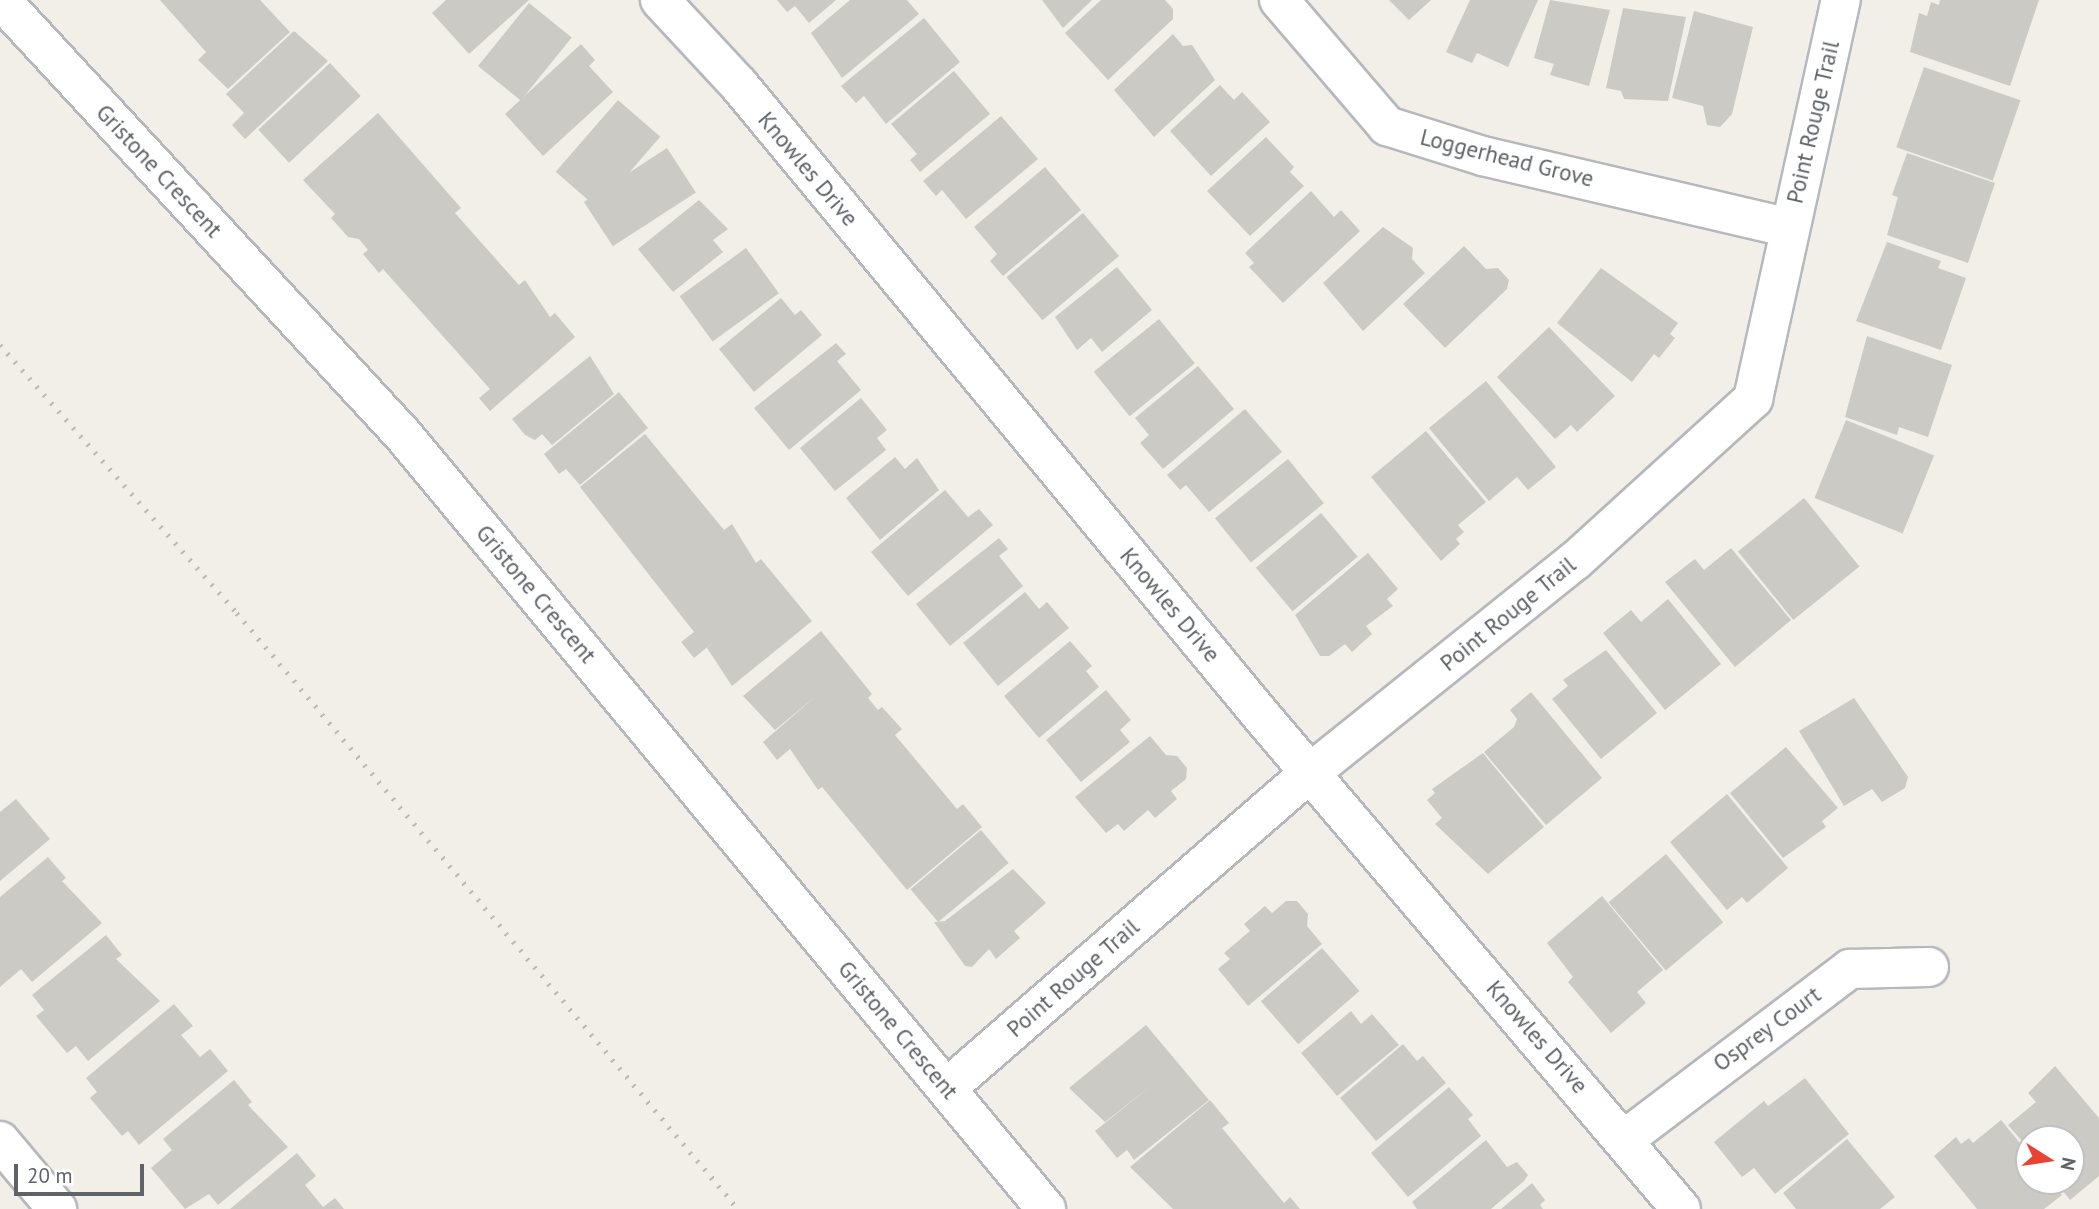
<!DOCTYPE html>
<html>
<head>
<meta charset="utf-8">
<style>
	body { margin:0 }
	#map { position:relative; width:2099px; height:1209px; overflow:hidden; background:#f1efe8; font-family:"PT Sans",sans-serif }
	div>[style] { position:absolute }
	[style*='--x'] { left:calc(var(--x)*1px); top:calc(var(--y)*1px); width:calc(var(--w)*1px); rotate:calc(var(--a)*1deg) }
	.building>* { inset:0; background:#cccac5; transform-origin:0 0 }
	.roads { filter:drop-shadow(2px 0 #b5b8bc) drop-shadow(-2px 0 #b5b8bc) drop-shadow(0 2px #b5b8bc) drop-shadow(0 -2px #b5b8bc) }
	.minor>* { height:38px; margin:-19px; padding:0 19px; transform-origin:19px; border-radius:19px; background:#fff }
	.rail>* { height:5px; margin-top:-2.5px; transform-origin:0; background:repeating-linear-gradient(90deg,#b6b7b8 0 2px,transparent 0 11px) }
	span { translate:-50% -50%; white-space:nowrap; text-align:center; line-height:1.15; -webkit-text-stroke:5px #fff; paint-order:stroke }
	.street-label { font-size:23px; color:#5f6368 }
	.north { position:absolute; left:2015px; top:1125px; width:70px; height:70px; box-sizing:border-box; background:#fff; border:2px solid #bfc1c3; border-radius:50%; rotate:102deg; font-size:19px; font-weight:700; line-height:28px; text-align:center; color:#5f6368 }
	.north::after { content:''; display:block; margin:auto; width:24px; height:32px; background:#ea4335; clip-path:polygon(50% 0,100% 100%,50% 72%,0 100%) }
	.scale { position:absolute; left:14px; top:1164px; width:130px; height:32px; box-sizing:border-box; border:4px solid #5f6368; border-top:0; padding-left:9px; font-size:21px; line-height:24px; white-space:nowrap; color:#5f6368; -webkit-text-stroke:5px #fff; paint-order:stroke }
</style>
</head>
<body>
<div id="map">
	<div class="building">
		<i style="clip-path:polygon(160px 0,260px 0,290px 32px,228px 89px,198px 60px,206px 52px)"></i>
		<i style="clip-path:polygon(446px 0,529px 0,469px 54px,432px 13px)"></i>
		<i style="clip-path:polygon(777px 0,836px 0,809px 23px,795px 6px,787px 12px)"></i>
		<i style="clip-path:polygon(850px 0,907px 0,919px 14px,842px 78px,811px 33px)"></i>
		<i style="clip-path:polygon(1042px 0,1092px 0,1063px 28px)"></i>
		<i style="clip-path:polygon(1101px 0,1165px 0,1173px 9px,1173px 19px,1108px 80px,1065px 33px)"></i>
		<i style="clip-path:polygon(1389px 0,1431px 0,1409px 20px)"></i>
		<i style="clip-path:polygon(1470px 0,1538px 0,1508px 67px,1477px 53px,1472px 63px,1446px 52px)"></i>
		<i style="clip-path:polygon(1550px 0,1610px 10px,1589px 86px,1550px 75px,1554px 64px,1534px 58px)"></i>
		<i style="clip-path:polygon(1940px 0,2039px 0,2010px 86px,1910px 52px,1919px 13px,1927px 16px,1931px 2px,1939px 5px)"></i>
		<i style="left:529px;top:3px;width:55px;height:81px;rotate:39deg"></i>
		<i style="clip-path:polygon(1623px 8px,1686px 17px,1668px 101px,1624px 99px,1621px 91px,1606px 88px)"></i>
		<i style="clip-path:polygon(1694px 11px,1753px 27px,1732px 114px,1720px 127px,1707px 125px,1703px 106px,1672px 98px)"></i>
		<i style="clip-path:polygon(924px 18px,960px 62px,886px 124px,864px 96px,856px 103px,841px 86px)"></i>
		<i style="clip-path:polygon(294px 31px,328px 61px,245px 139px,232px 125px,244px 113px,226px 94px)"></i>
		<i style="clip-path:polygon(1173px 34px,1183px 46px,1192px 45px,1215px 80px,1154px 137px,1114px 90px)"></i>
		<i style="clip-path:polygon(581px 44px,595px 60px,589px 66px,613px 92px,543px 156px,505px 114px)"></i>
		<i style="left:330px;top:63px;width:45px;height:98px;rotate:47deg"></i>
		<i style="left:1924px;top:67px;width:102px;height:85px;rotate:19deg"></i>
		<i style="clip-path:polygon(954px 71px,990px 114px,920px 172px,910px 160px,917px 154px,891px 124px)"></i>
		<i style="clip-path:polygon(1220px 85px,1234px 100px,1242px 92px,1270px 122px,1211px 176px,1170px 131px)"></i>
		<i style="left:618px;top:100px;width:56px;height:95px;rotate:41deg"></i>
		<i style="clip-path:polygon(378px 113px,461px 208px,455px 213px,519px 285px,525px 280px,550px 317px,555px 313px,575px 337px,490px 411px,479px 398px,490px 389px,383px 269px,379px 273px,363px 254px,368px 250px,359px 239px,348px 237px,331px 218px,335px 214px,303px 180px)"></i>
		<i style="clip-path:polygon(1001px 116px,1038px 159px,966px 219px,942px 190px,936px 196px,923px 181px)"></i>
		<i style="clip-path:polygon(1266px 137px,1294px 167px,1290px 172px,1304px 186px,1250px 236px,1207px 191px)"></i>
		<i style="left:667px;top:148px;width:53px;height:99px;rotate:57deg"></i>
		<i style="clip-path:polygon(1907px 153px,1995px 183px,1968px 263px,1887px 235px,1898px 197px,1892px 195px)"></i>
		<i style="clip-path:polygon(1045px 167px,1081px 210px,1003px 276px,990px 261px,997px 254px,974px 227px)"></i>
		<i style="clip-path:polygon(1311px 191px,1334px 217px,1341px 210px,1360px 231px,1283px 303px,1249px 267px,1254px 263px,1245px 253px)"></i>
		<i style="clip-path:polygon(699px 200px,728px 229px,713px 240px,723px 252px,673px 292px,638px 249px)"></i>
		<i style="left:1083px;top:213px;width:56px;height:100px;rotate:50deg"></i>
		<i style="clip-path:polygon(1383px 227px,1413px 248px,1412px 259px,1425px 273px,1363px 331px,1323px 283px)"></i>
		<i style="clip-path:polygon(1887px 242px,1941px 261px,1938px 268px,1966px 278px,1941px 350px,1856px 321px)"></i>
		<i style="clip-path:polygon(1464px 246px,1486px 269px,1498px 268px,1509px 280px,1507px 289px,1445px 348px,1403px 304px)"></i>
		<i style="left:746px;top:248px;width:56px;height:82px;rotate:54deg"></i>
		<i style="clip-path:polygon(1117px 267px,1152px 310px,1102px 352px,1091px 338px,1077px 350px,1055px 317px)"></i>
		<i style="clip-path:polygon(1601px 268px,1678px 323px,1670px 334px,1675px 338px,1659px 358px,1654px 354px,1632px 382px,1557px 323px)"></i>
		<i style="clip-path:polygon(781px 298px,795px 315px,801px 310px,822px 335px,754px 392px,719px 349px)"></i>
		<i style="left:1159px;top:319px;width:57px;height:84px;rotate:51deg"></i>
		<i style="clip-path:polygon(1549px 327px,1615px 396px,1577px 432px,1571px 425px,1555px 439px,1497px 377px)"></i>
		<i style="clip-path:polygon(1867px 336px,1952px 365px,1928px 437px,1899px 427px,1897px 435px,1845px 417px)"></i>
		<i style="clip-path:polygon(836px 343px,846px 354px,837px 361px,861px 390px,789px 450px,754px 408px)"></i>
		<i style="clip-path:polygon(590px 356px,614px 394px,552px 445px,542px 434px,535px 440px,525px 435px,512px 419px)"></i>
		<i style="clip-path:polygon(1198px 366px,1234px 409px,1163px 469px,1140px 443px,1149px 435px,1135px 418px)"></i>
		<i style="clip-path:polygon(1486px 381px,1556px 467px,1528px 490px,1517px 477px,1489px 501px,1429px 428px)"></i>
		<i style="clip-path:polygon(619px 392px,648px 428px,580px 485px,566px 469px,559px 474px,544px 454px)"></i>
		<i style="clip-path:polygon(861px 398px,887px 430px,877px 438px,886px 450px,835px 491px,800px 448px)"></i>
		<i style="clip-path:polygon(1245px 409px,1282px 452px,1209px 512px,1186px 485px,1180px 490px,1167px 475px)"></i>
		<i style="left:1846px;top:420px;width:95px;height:84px;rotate:22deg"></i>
		<i style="clip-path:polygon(1426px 431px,1486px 502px,1458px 525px,1464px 532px,1456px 539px,1460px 544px,1441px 561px,1371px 477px)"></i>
		<i style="clip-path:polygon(645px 434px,724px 530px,732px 524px,756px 563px,761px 559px,812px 621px,732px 686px,707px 648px,715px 641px,694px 658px,681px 642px,694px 632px,580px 487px)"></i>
		<i style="clip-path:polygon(895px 457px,905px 469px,917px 458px,939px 490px,880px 540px,846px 498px)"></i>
		<i style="left:1288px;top:459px;width:57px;height:94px;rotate:51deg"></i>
		<i style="clip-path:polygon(945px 490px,968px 517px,979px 509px,993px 525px,908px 596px,871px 552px)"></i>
		<i style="left:1804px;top:498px;width:88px;height:85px;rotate:51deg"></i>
		<i style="left:1321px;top:513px;width:57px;height:85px;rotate:50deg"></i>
		<i style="clip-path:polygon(999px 538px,1008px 549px,999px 556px,1023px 586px,950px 646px,916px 604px)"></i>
		<i style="clip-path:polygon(1731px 548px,1791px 620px,1735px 667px,1665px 582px,1695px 559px,1704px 570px)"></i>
		<i style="clip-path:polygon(1368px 553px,1398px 589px,1387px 599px,1393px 606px,1366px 626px,1372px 634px,1352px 652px,1345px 644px,1329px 656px,1320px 656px,1295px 615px)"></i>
		<i style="clip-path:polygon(1025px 592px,1039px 609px,1047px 602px,1069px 628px,998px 686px,963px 643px)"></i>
		<i style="clip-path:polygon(1668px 599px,1721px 664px,1665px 710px,1603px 633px,1631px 610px,1641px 622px)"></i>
		<i style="clip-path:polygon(821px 631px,872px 694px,868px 698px,878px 710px,882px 707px,902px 729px,895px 735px,957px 809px,963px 804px,982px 827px,907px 890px,822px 787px,818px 790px,790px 749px,777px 760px,763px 742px,816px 696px,775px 730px,743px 696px)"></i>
		<i style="clip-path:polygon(1070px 641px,1092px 666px,1086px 671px,1099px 687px,1039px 738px,1004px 696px)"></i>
		<i style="clip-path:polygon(1606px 650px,1657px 713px,1601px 759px,1552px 699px,1568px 686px,1563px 680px)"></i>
		<i style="clip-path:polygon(1106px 690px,1131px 720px,1120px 730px,1130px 742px,1081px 782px,1046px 740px)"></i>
		<i style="clip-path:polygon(1531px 692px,1602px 778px,1546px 825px,1484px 752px,1514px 727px,1517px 719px,1510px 710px)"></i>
		<i style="clip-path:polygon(1854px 698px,1908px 777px,1905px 788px,1882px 802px,1872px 789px,1844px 806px,1799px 731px)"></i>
		<i style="clip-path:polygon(1150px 736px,1166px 755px,1177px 756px,1187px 768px,1186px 779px,1171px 791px,1177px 799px,1155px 818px,1148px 810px,1124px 831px,1118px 824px,1106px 833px,1075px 797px)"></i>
		<i style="clip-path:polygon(1786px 747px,1838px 808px,1822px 821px,1826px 827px,1783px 858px,1730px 793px)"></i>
		<i style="clip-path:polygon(1483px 753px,1544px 827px,1488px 874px,1435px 824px,1442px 818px,1427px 800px,1435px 793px,1432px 789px)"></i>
		<i style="clip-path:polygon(1727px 794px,1788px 868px,1747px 903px,1742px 897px,1727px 910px,1670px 842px)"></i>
		<i style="clip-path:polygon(16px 799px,50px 839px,0 881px,0 812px)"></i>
		<i style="left:981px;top:830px;width:43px;height:92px;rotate:50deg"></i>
		<i style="left:1666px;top:854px;width:89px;height:75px;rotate:50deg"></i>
		<i style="clip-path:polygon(48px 857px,66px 878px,62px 881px,102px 923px,32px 982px,21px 969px,0 987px,0 897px)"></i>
		<i style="clip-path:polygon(1013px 869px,1046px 903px,1014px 931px,1020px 938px,996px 959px,989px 949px,972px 967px,965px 966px,934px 922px,945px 921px)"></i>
		<i style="clip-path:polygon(1602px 896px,1663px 970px,1637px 992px,1646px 1003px,1611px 1033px,1568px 982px,1573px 977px,1547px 943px)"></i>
		<i style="clip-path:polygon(1286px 901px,1297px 901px,1308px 914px,1307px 926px,1322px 944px,1248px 1006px,1218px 969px,1230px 959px,1224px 953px,1250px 931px,1244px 924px,1265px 906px,1272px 913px)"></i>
		<i style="clip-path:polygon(106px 935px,122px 955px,116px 959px,160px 1001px,88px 1061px,76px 1046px,67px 1053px,36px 1016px,44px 1010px,32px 995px)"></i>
		<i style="left:1322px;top:948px;width:57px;height:81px;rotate:49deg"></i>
		<i style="clip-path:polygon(174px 1004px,193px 1026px,181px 1035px,200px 1057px,210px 1049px,228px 1071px,139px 1145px,128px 1131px,122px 1136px,90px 1098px,97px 1092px,86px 1078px)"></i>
		<i style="clip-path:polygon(1351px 1011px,1361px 1024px,1372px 1014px,1399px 1045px,1337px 1096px,1301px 1053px)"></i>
		<i style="clip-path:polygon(1146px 1025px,1209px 1100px,1134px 1160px,1127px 1150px,1117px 1158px,1095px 1131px,1152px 1085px,1105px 1122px,1069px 1088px)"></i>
		<i style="clip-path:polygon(1403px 1044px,1417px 1061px,1423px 1056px,1446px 1083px,1376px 1141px,1340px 1098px)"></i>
		<i style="clip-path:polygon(2055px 1066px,2099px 1118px,2099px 1176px,2070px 1200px,2055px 1181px,2071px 1181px,2071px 1139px,2029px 1139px,2029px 1149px,2008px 1125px,2036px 1102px,2028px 1093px)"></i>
		<i style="clip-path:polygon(1805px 1078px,1849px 1134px,1775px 1194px,1754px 1168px,1742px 1177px,1714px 1142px,1764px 1101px,1768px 1106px)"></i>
		<i style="clip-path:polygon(234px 1080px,252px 1102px,248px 1105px,288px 1147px,218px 1205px,209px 1194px,185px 1209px,151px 1168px,172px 1150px,163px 1139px)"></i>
		<i style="clip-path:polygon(1449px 1087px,1473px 1115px,1468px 1119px,1481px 1136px,1408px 1197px,1371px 1153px)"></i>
		<i style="clip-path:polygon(1210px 1100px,1229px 1123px,1222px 1128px,1284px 1203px,1290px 1197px,1300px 1209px,1173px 1209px,1130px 1167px)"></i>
		<i style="clip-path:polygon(2001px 1120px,2029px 1154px,2029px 1181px,2051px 1181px,2062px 1195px,2044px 1209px,1977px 1209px,1934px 1156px,1956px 1137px,1961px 1144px,1969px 1138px,1973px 1143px)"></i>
		<i style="clip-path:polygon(1847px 1139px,1895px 1197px,1880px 1209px,1796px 1209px,1783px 1193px)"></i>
		<i style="clip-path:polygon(1486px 1140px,1507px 1167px,1517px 1162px,1528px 1175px,1524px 1181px,1491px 1209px,1417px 1209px,1412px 1202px)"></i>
		<i style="clip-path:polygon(297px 1153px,316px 1176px,305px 1185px,323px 1207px,335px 1198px,344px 1209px,230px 1209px)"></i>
		<i style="clip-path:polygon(1532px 1183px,1545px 1200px,1540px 1205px,1543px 1209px,1501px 1209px)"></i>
	</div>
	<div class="roads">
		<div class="minor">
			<i style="--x:1;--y:0;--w:594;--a:47.25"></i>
			<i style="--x:404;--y:436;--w:1005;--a:50.29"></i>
			<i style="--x:660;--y:0;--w:116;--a:47.1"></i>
			<i style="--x:739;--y:85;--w:815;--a:50.37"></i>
			<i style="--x:1259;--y:713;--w:651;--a:49.61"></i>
			<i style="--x:1279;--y:0;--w:166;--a:49.4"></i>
			<i style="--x:1387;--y:126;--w:101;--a:17.4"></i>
			<i style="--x:1483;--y:156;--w:314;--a:13.2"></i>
			<i style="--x:947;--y:1088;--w:481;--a:-41"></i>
			<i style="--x:1310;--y:773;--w:339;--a:-38.7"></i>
			<i style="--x:1575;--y:561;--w:241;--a:-42.3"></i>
			<i style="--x:1753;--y:399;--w:409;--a:-77.6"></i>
			<i style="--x:1625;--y:1139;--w:282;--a:-37.1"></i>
			<i style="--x:1850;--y:969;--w:79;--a:-1.5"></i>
			<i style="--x:0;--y:1141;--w:89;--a:50"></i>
		</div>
	</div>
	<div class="rail">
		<i style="--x:0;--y:345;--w:358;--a:48.5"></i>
		<i style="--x:237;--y:613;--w:779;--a:49.95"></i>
	</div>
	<div class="street-label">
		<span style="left:1813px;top:122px;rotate:-77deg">Point Rouge Trail</span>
		<span style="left:1507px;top:158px;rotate:14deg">Loggerhead Grove</span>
		<span style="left:808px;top:169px;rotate:50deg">Knowles Drive</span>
		<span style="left:159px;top:171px;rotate:47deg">Gristone Crescent</span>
		<span style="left:536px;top:594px;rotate:50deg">Gristone Crescent</span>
		<span style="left:1170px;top:605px;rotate:50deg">Knowles Drive</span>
		<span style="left:1508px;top:614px;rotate:-39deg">Point Rouge Trail</span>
		<span style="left:1073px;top:978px;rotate:-41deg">Point Rouge Trail</span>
		<span style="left:1767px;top:1029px;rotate:-36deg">Osprey Court</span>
		<span style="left:898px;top:1030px;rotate:50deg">Gristone Crescent</span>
		<span style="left:1537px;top:1037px;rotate:49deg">Knowles Drive</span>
	</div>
	<div class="north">N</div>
	<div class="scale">20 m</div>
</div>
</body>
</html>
